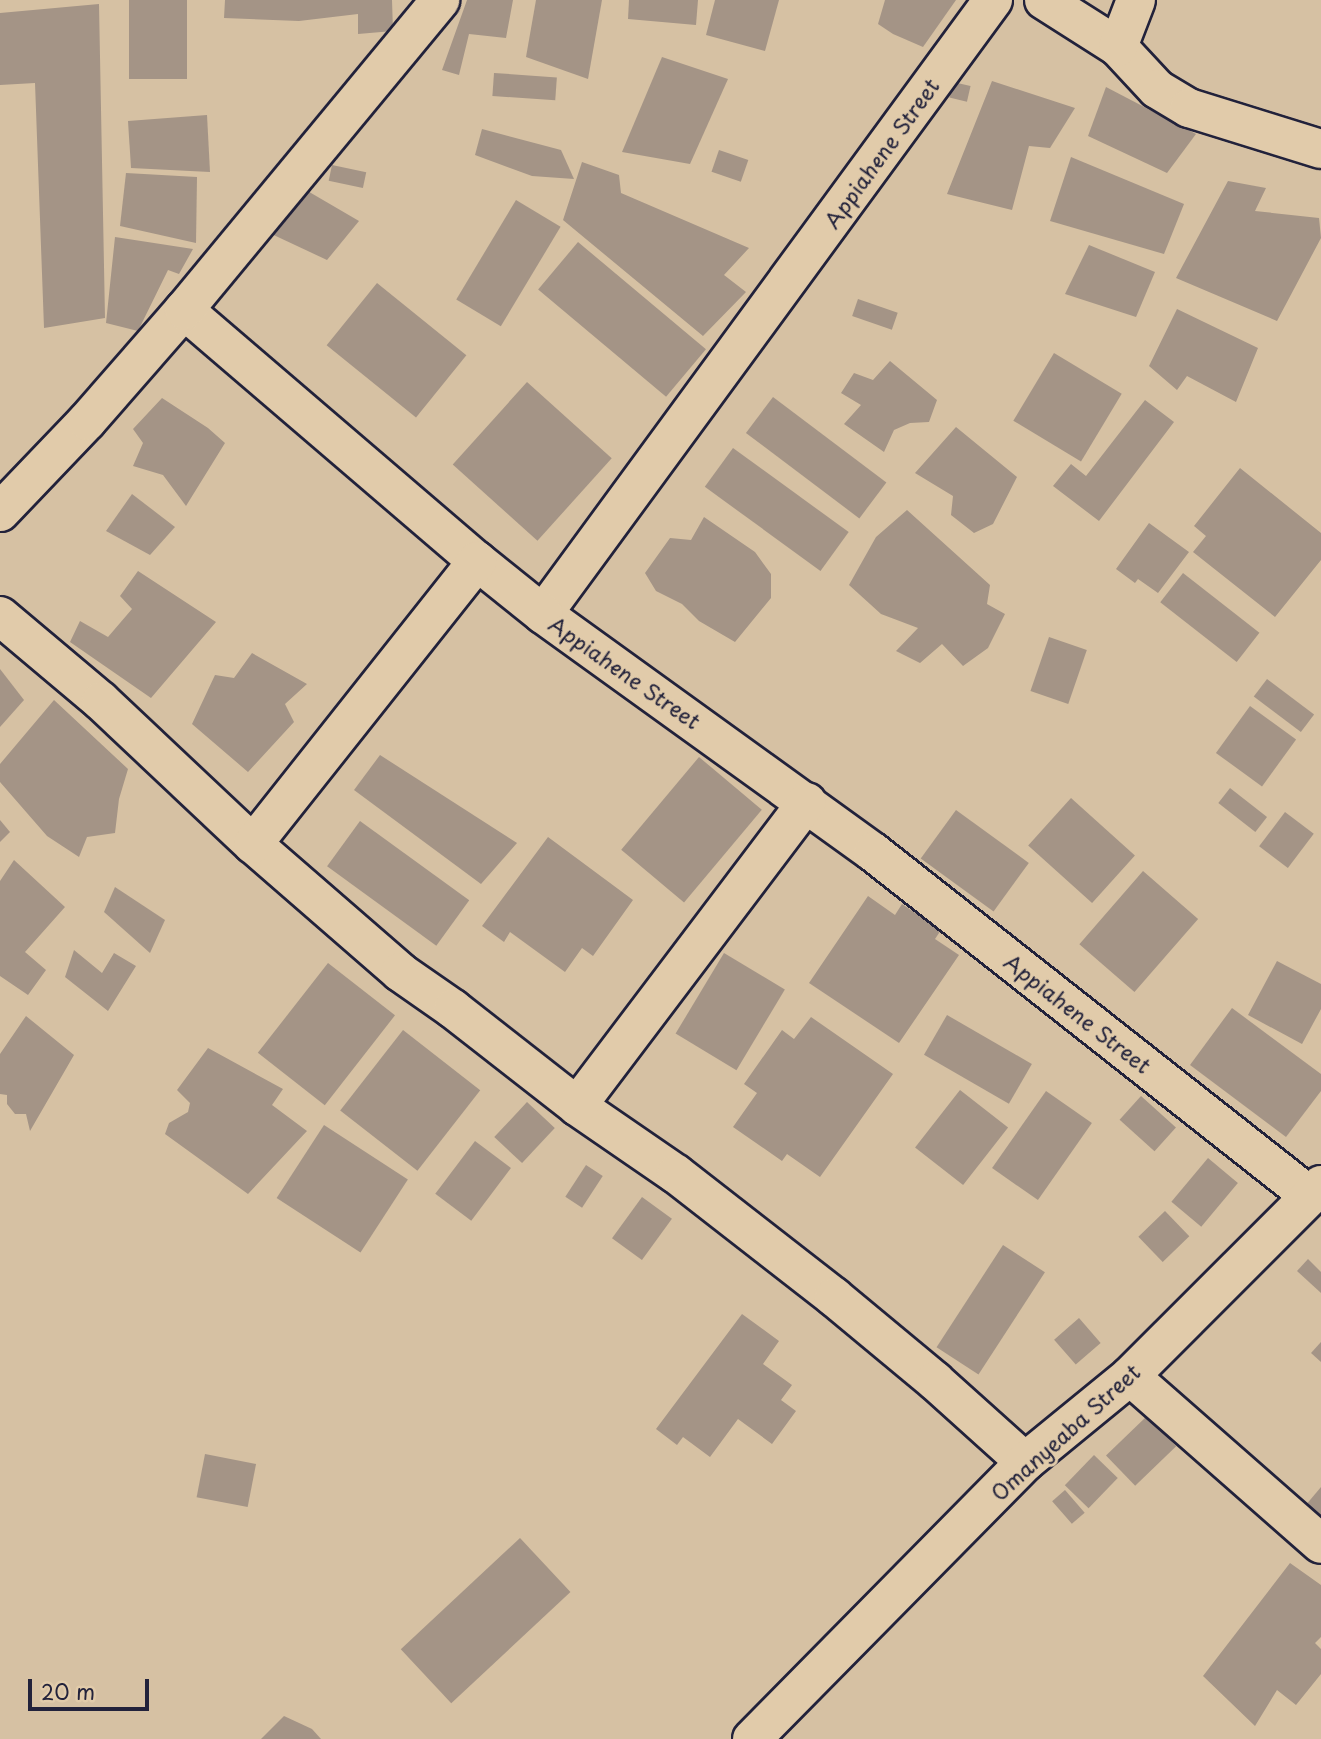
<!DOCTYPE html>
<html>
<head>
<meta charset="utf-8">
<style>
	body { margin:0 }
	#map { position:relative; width:1321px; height:1739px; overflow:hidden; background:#d6c1a3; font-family:"Playpen Sans",sans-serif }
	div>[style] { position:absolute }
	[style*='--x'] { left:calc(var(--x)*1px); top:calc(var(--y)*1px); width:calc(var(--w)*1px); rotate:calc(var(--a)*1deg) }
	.building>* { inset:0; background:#a49486; transform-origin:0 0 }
	.roads { filter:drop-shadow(2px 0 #22223b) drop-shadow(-2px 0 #22223b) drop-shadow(0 2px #22223b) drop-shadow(0 -2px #22223b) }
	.street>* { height:38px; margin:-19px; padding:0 19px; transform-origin:19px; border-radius:19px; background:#e1cbaa }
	span { translate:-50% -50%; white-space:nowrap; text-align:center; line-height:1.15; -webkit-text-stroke:6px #e1cbaa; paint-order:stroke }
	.street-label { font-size:21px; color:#22223b }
	.scale { position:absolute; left:28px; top:1679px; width:121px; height:32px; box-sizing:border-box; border:4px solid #22223b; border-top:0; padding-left:9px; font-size:21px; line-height:24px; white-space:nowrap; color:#22223b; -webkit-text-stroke:5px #e1cbaa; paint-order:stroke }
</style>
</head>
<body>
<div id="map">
	<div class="building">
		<i style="left:129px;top:0;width:58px;height:79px"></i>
		<i style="clip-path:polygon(225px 0,392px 0,393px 31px,358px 34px,358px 14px,299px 21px,224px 18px)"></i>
		<i style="clip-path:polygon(467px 0,513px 0,506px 38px,469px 34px,459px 75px,442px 70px)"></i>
		<i style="clip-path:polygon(536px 0,602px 0,588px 79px,526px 57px)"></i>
		<i style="clip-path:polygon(629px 0,698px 0,696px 25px,628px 19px)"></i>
		<i style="clip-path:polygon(715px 0,779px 0,765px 51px,706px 35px)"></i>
		<i style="clip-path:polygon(885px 0,956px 0,923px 47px,893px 34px,878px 24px)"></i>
		<i style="clip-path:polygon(99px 4px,105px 318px,44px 328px,35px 83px,0 85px,0 13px)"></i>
		<i style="clip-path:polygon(662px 57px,728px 79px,690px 164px,622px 152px)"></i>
		<i style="left:494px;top:73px;width:63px;height:23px;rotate:4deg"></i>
		<i style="clip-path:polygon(992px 81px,1075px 108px,1050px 148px,1029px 146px,1012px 210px,947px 194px)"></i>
		<i style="left:953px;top:82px;width:18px;height:16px;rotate:13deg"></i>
		<i style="clip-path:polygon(1106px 87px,1196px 134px,1167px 173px,1088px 136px)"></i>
		<i style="clip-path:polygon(207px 115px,210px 172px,131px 168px,128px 121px)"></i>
		<i style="clip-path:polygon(482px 129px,561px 150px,574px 179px,532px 176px,475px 155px)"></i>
		<i style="left:719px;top:150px;width:31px;height:23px;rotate:19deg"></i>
		<i style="clip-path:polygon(1071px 157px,1184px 204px,1164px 254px,1050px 221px)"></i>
		<i style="clip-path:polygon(582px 162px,619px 175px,621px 193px,749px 248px,724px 275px,746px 292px,703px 336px,563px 220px)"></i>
		<i style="left:332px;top:165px;width:35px;height:16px;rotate:12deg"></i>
		<i style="clip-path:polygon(126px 173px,197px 177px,196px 243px,120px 226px)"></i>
		<i style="clip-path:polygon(1228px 181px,1266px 188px,1255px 211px,1319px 218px,1321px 238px,1277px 321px,1176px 278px)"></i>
		<i style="clip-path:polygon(299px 186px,359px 221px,327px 260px,263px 230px)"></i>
		<i style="left:516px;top:200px;width:52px;height:116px;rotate:31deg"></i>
		<i style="clip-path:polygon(115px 237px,193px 249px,179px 274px,168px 270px,138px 331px,106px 323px)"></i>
		<i style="left:578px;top:242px;width:167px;height:62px;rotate:40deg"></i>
		<i style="clip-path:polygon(1089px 245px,1155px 272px,1136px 317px,1065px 294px)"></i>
		<i style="left:377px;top:283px;width:115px;height:80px;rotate:39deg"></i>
		<i style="left:858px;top:299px;width:42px;height:18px;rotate:19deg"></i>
		<i style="clip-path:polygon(1177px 309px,1258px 348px,1236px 402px,1187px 376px,1177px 390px,1149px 366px)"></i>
		<i style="left:1054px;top:353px;width:79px;height:79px;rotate:31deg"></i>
		<i style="clip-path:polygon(890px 361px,937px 400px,929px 422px,910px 423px,894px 430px,884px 452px,844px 424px,861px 405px,841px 393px,854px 373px,873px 380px)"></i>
		<i style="left:527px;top:382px;width:114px;height:111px;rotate:42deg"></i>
		<i style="left:773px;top:397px;width:142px;height:45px;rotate:37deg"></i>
		<i style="clip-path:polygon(162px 398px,208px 428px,225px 443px,186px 506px,163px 475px,133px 466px,143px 443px,133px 429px)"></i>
		<i style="clip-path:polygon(1145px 400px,1174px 422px,1099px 521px,1053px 486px,1071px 464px,1086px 476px)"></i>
		<i style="clip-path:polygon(956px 427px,1017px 477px,993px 524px,974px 533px,951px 515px,953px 496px,915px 473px)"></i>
		<i style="left:733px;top:448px;width:143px;height:48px;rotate:36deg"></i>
		<i style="clip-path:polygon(1240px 468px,1321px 533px,1321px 560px,1275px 617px,1193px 552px,1206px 536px,1194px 526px)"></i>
		<i style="clip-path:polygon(132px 494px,175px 527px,150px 555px,106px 531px)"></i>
		<i style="clip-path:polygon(907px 510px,990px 585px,987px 604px,1005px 614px,988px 648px,963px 666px,942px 644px,920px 663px,896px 651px,918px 628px,881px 614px,849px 585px,876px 537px)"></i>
		<i style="clip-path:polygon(704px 517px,755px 552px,771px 574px,771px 598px,735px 642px,699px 621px,682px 604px,656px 591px,645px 573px,670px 538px,691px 540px)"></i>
		<i style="clip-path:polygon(1149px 523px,1189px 552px,1158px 593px,1138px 579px,1135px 583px,1116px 569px)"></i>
		<i style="clip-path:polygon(138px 571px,216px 622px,151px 698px,70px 642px,80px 621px,108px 637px,132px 609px,120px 596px)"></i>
		<i style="left:1183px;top:573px;width:97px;height:37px;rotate:38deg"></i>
		<i style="left:1049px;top:637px;width:40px;height:57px;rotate:19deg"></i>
		<i style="clip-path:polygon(252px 653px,307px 684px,285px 704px,294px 722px,248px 772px,192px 724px,215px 675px,234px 678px)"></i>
		<i style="clip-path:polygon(0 669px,24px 700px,0 727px)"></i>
		<i style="left:1267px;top:679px;width:59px;height:22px;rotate:37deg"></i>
		<i style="clip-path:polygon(54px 700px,128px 769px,119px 799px,115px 833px,87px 837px,79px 857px,47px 836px,0 782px,0 764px)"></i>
		<i style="left:1250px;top:706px;width:57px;height:58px;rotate:36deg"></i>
		<i style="clip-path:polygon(380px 755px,517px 843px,481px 884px,354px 790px)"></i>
		<i style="left:699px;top:757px;width:82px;height:121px;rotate:40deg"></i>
		<i style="left:1230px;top:788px;width:47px;height:19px;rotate:38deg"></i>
		<i style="left:1071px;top:798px;width:86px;height:64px;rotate:42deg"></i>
		<i style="left:956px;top:810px;width:90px;height:60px;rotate:36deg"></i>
		<i style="left:1285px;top:812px;width:36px;height:43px;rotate:37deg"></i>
		<i style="clip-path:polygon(0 820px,10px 832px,0 842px)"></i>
		<i style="left:360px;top:821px;width:135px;height:56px;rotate:36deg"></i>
		<i style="clip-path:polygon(548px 837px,633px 900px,593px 956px,582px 948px,565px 972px,510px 932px,504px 942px,482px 926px)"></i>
		<i style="clip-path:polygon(14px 860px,65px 907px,25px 952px,46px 970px,28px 995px,0 976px,0 881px)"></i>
		<i style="left:1143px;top:871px;width:73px;height:97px;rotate:41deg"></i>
		<i style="clip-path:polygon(115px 887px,165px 920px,150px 953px,104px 912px)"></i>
		<i style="clip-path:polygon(868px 896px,895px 915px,902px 904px,941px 930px,935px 939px,959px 955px,899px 1043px,809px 983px)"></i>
		<i style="clip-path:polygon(74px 950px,102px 973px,114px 953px,136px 966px,108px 1011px,65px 977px)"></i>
		<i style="left:724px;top:953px;width:71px;height:94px;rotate:31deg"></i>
		<i style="clip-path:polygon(1277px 961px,1321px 984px,1321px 1009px,1302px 1044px,1248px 1015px)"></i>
		<i style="left:328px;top:963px;width:85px;height:114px;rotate:38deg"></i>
		<i style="clip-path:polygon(1232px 1008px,1321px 1074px,1321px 1091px,1286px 1137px,1190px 1065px)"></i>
		<i style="left:947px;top:1015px;width:98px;height:46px;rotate:30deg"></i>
		<i style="clip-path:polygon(26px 1016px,74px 1055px,30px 1131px,26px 1114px,15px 1114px,7px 1104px,7px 1095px,0 1094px,0 1054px)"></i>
		<i style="clip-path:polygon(811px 1017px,893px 1074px,820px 1177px,787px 1154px,782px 1161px,733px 1127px,757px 1093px,744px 1084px,782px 1030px,794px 1039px)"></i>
		<i style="left:403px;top:1030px;width:98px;height:102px;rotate:38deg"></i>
		<i style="clip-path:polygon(208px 1048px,283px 1089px,272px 1105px,307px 1131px,248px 1194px,165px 1134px,169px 1123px,188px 1112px,190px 1103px,177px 1090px)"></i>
		<i style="left:960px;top:1090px;width:61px;height:73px;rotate:38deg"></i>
		<i style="left:1046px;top:1091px;width:56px;height:94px;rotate:35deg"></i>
		<i style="left:1141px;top:1096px;width:47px;height:32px;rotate:42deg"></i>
		<i style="left:527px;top:1102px;width:38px;height:48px;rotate:43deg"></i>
		<i style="left:324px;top:1125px;width:100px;height:87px;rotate:33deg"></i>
		<i style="left:475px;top:1141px;width:45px;height:66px;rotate:37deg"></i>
		<i style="left:1208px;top:1158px;width:39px;height:57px;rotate:40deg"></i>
		<i style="left:586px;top:1165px;width:20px;height:38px;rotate:33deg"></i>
		<i style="left:642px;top:1197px;width:37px;height:51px;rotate:36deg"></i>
		<i style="left:1165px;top:1211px;width:35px;height:37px;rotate:46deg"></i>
		<i style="left:1003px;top:1245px;width:50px;height:122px;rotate:33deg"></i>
		<i style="clip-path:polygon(1308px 1259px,1321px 1272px,1321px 1293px,1297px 1271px)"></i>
		<i style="clip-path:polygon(742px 1314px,779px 1341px,763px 1364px,792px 1385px,781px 1400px,796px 1411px,772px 1444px,738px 1419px,710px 1457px,683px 1437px,677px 1445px,656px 1429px)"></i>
		<i style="left:1079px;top:1318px;width:33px;height:33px;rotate:49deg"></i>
		<i style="clip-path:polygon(1321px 1342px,1321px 1362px,1311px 1353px)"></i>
		<i style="left:1147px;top:1416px;width:42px;height:57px;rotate:46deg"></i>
		<i style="left:205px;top:1454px;width:52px;height:44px;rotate:11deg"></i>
		<i style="left:1094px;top:1455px;width:33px;height:42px;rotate:44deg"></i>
		<i style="clip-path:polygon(1321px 1487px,1321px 1520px,1305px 1506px)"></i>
		<i style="left:1065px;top:1490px;width:30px;height:17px;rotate:49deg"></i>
		<i style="left:520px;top:1538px;width:74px;height:163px;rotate:47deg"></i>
		<i style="clip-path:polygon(1290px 1563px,1321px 1585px,1321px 1637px,1315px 1643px,1321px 1649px,1321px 1674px,1296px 1705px,1277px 1690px,1255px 1726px,1203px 1676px)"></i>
		<i style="clip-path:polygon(284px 1716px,312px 1729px,321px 1739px,261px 1739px)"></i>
	</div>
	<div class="roads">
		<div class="street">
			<i style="--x:993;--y:0;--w:761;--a:126.24"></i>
			<i style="--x:543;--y:614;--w:407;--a:35.8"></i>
			<i style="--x:873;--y:852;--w:556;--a:38.21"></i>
			<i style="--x:1044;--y:0;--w:88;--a:32.4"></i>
			<i style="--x:1118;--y:47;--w:57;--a:47.1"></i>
			<i style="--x:1157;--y:89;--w:37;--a:31"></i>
			<i style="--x:1189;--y:108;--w:138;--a:17.3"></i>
			<i style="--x:1118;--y:47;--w:50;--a:-69"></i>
			<i style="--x:184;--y:310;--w:386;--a:40.6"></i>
			<i style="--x:477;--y:561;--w:85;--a:38.8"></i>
			<i style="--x:0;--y:512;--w:126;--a:-46.3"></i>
			<i style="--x:87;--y:421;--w:147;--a:-48.9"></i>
			<i style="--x:184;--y:310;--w:402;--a:-50.4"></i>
			<i style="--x:0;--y:616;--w:132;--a:40.1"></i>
			<i style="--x:101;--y:701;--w:209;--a:43.3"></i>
			<i style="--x:253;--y:844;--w:195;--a:41"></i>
			<i style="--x:400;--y:972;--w:65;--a:34.9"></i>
			<i style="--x:453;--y:1009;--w:157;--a:38"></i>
			<i style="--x:577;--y:1106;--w:120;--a:34.5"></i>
			<i style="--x:676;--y:1174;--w:200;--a:37.9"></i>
			<i style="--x:834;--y:1297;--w:131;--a:39.7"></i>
			<i style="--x:935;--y:1381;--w:121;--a:42"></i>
			<i style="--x:253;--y:844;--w:361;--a:-51.6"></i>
			<i style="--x:577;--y:1106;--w:381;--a:-52.9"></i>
			<i style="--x:1130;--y:1376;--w:254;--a:41.3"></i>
			<i style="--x:752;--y:1739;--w:389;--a:-45.4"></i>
			<i style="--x:1025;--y:1462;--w:136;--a:-39.3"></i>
			<i style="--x:1130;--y:1376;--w:270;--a:-45"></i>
		</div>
	</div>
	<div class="street-label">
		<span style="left:881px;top:153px;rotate:-54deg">Appiahene Street</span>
		<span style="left:625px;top:672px;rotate:35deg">Appiahene Street</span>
		<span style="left:1078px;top:1013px;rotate:38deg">Appiahene Street</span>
		<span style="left:1065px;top:1432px;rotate:-42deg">Omanyeaba Street</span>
	</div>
	<div class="scale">20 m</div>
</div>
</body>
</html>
